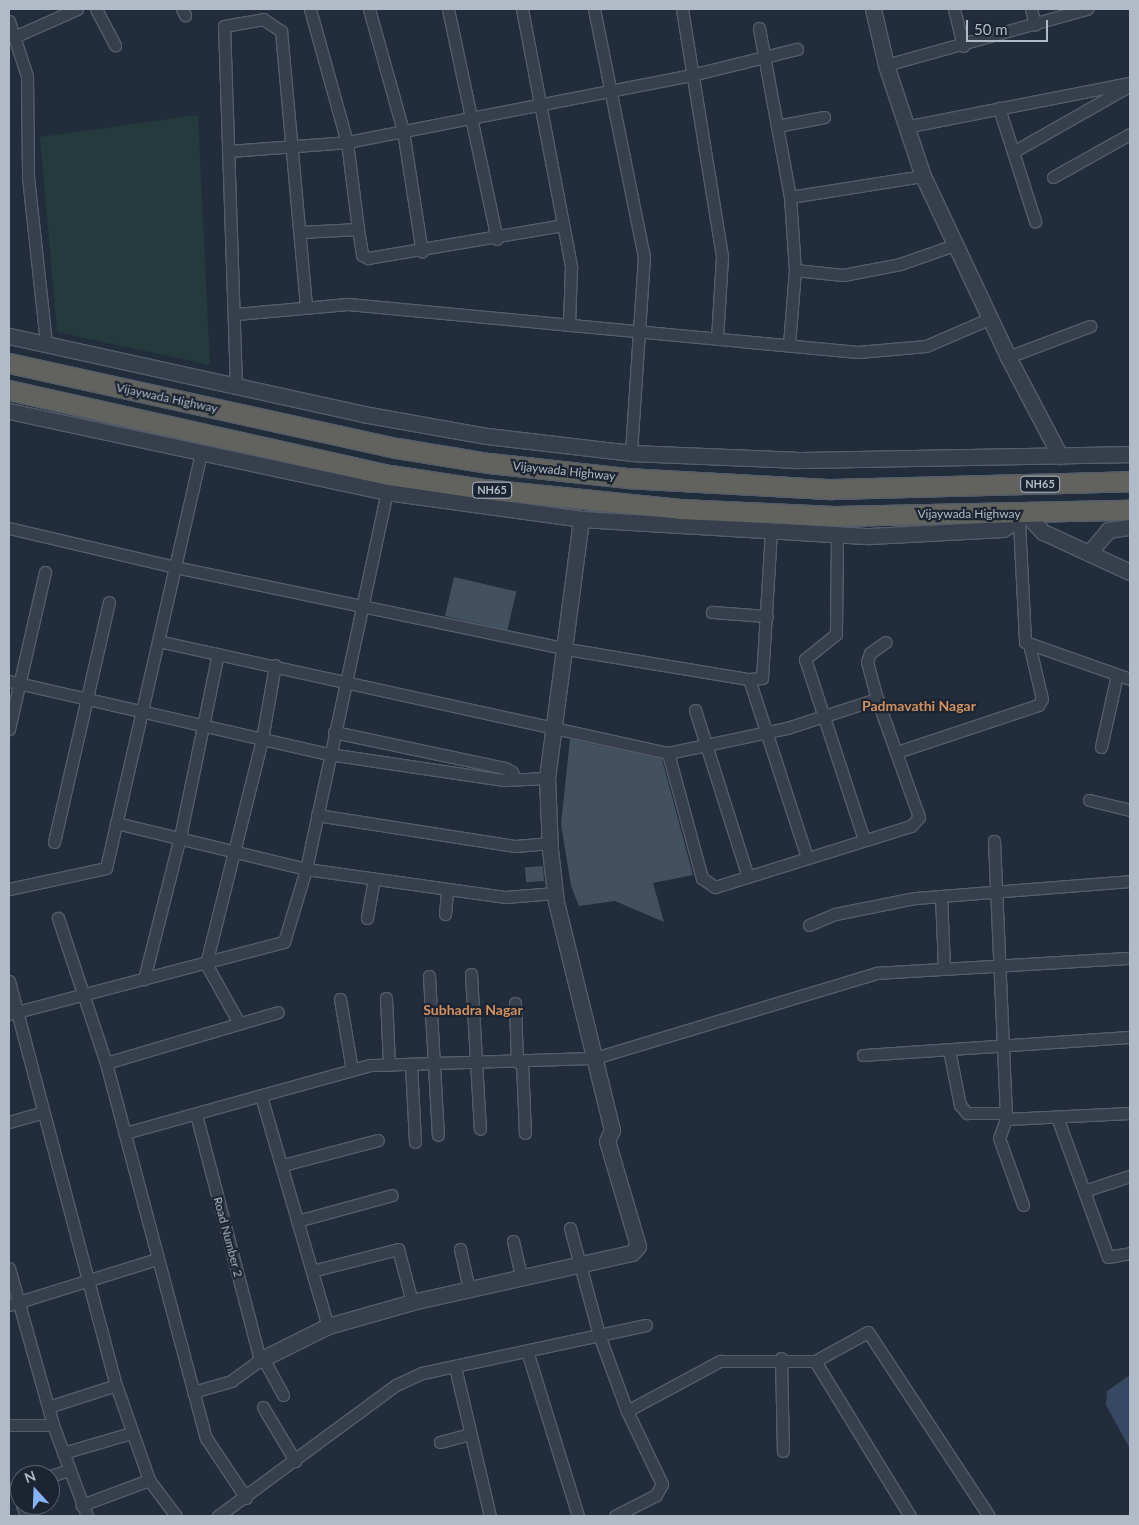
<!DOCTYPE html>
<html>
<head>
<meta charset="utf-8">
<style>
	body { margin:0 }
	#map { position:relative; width:1139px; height:1525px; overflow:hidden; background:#222d3b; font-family:Lato,sans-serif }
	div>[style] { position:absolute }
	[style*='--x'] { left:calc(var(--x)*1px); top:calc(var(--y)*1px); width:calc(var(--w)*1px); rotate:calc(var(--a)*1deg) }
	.green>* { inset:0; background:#243a3c }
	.water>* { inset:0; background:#364862 }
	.building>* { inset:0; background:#435060; transform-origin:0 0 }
	.roads { filter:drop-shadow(1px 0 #545d69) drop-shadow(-1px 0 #545d69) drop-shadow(0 1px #545d69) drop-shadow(0 -1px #545d69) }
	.minor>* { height:11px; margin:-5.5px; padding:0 5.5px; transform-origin:5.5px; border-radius:5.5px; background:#363f4b }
	.tertiary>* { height:15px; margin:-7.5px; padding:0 7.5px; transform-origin:7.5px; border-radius:7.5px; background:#363f4b }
	.trunk>* { height:19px; margin:-9.5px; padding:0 9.5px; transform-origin:9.5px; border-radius:9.5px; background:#62625f }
	span { translate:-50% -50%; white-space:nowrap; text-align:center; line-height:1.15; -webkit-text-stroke:4.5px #1b2430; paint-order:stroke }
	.shield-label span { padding:1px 4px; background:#1b2430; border:1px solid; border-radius:4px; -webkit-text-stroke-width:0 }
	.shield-label { font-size:11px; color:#b1bac7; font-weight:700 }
	.street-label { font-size:12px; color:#b1bac7 }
	.neighbourhood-label { font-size:14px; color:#d49160; font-weight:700 }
	.frame { position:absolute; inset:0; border:10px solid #b1bac7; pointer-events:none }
	.north { position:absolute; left:10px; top:1465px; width:50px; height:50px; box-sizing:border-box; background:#1b2430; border:1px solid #57606c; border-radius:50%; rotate:340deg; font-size:14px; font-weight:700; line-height:20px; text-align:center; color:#b1bac7 }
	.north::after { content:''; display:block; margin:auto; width:18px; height:22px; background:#86b3f7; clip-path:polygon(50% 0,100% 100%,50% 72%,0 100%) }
	.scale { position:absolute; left:966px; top:20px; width:82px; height:22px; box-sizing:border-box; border:2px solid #b1bac7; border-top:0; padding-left:6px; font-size:15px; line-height:18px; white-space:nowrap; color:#b1bac7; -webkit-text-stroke:4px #1b2430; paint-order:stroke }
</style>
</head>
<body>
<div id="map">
	<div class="green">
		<i style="clip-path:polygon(198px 115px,210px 365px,57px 332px,40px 137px)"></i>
	</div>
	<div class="water">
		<i style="clip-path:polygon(1130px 1375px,1130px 1449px,1106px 1405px,1107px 1391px)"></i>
	</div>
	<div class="building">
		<i style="left:454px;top:577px;width:64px;height:40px;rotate:13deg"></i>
		<i style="clip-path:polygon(570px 739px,662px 759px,693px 875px,653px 883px,664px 922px,615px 901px,579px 906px,571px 886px,561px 824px)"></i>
		<i style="left:543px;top:866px;width:15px;height:18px;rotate:86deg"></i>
	</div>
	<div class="roads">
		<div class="minor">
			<i style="--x:96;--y:9;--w:41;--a:62.2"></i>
			<i style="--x:182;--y:9;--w:7;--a:63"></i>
			<i style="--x:310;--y:9;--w:138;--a:74.5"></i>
			<i style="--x:347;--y:142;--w:88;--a:82.8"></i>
			<i style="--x:369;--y:9;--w:127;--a:74.4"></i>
			<i style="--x:403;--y:131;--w:122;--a:81.1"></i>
			<i style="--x:448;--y:9;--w:235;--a:78"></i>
			<i style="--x:522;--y:9;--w:263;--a:79.2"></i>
			<i style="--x:571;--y:267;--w:58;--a:92"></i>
			<i style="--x:594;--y:9;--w:252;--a:78.6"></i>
			<i style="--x:644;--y:256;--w:197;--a:93.8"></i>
			<i style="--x:682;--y:9;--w:251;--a:80.8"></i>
			<i style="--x:722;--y:257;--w:82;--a:93.5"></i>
			<i style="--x:954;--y:9;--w:38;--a:76"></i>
			<i style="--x:1031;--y:9;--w:16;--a:75"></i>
			<i style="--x:9;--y:21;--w:58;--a:71.9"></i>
			<i style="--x:27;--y:76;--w:101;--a:89.4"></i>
			<i style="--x:28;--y:177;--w:168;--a:83.8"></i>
			<i style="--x:759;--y:28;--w:172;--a:79.6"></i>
			<i style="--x:790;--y:197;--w:73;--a:86.1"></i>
			<i style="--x:795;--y:270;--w:74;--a:94.6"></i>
			<i style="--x:14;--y:37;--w:69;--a:-24"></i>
			<i style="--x:886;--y:65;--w:209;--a:-15.6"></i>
			<i style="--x:999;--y:108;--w:119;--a:72.3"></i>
			<i style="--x:777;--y:126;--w:48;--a:-10.8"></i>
			<i style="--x:905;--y:127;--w:229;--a:-11.1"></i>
			<i style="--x:228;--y:151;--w:119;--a:-4.3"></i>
			<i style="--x:347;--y:142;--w:350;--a:-11"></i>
			<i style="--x:691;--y:75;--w:109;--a:-13.8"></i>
			<i style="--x:1013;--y:152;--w:133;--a:-29.6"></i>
			<i style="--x:1053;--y:177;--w:88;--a:-29.2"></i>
			<i style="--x:790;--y:197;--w:135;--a:-9"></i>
			<i style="--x:300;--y:232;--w:58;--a:-3"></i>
			<i style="--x:358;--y:229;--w:26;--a:81"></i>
			<i style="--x:362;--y:255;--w:7;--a:27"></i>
			<i style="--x:368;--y:258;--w:198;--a:-9.6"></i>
			<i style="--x:795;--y:270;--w:48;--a:5.9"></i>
			<i style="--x:843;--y:275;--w:58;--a:-10.9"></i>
			<i style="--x:900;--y:264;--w:57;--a:-19.4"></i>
			<i style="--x:236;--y:314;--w:112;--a:-5.1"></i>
			<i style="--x:348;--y:304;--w:512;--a:5.38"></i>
			<i style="--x:858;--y:352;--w:68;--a:-5"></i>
			<i style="--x:926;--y:346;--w:71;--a:-23.3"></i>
			<i style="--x:1008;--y:357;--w:88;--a:-20.7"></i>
			<i style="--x:236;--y:386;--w:360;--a:-91.9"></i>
			<i style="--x:224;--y:26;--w:40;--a:-10"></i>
			<i style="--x:263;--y:19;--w:22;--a:34"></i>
			<i style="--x:281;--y:31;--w:277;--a:84.8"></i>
			<i style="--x:1019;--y:522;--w:120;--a:87.1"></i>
			<i style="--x:1025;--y:642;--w:111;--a:19.4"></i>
			<i style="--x:9;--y:528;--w:171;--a:13.2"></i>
			<i style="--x:175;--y:567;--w:400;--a:11.8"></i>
			<i style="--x:567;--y:649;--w:184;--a:9.4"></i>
			<i style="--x:749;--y:679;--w:13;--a:-4"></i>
			<i style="--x:762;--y:678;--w:146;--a:-86.5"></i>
			<i style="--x:837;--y:534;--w:100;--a:90.6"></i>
			<i style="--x:836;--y:634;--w:40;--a:141"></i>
			<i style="--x:805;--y:659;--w:190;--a:71.9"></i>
			<i style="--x:712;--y:612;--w:55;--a:4.2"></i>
			<i style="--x:158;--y:641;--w:522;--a:12.39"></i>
			<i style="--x:668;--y:753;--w:122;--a:-11.9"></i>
			<i style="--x:787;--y:728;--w:95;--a:-17.9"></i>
			<i style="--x:877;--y:699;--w:38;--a:-105"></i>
			<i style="--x:867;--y:662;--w:9;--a:-72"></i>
			<i style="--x:870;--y:653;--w:19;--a:-35"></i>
			<i style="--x:749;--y:679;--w:187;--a:72"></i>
			<i style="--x:9;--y:681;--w:328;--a:12.9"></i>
			<i style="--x:329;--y:754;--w:177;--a:8.5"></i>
			<i style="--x:504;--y:780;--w:43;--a:-2.7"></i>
			<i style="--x:695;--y:710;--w:175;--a:72.4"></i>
			<i style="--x:9;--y:729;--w:161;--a:-77.1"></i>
			<i style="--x:334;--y:732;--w:175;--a:11.9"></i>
			<i style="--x:505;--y:768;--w:8;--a:30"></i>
			<i style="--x:512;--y:772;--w:6;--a:72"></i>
			<i style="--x:1101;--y:747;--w:74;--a:-77.5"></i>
			<i style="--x:897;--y:752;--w:149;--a:-18.4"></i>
			<i style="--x:1038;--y:705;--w:7;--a:-56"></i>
			<i style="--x:1042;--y:699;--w:57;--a:-103.3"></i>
			<i style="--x:668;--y:753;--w:130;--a:74.8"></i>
			<i style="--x:702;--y:878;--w:16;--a:35"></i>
			<i style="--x:715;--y:887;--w:205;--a:-17.3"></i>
			<i style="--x:911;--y:826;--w:12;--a:-48"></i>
			<i style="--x:919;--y:817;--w:125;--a:-109.6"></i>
			<i style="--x:1089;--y:800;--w:42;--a:13.7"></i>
			<i style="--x:317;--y:815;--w:201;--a:8.9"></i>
			<i style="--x:516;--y:846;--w:34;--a:-5"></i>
			<i style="--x:116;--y:823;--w:195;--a:13.6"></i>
			<i style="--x:306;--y:869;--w:202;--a:8"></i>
			<i style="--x:506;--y:897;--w:49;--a:-4.7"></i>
			<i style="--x:994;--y:841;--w:278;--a:87.5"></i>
			<i style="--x:1006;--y:1119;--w:124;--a:-2.8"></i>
			<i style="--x:54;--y:842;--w:246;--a:-77.1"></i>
			<i style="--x:9;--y:889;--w:99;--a:-12.2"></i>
			<i style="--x:106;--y:868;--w:427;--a:-77.1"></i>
			<i style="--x:941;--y:896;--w:73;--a:87.6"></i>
			<i style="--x:445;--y:914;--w:24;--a:-85"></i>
			<i style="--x:58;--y:918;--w:153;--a:71.7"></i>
			<i style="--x:106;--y:1063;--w:388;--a:75.1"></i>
			<i style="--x:206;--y:1438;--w:72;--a:56.3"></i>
			<i style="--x:367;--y:918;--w:40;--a:-80"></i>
			<i style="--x:809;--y:925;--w:28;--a:-23"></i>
			<i style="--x:835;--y:914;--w:82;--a:-11.3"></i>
			<i style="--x:915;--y:898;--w:216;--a:-4.5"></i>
			<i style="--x:471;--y:974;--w:155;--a:86.7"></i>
			<i style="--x:429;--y:976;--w:159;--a:86.8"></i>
			<i style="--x:144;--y:979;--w:146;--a:-75.8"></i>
			<i style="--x:180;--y:837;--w:187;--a:-78.3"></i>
			<i style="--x:9;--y:981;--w:418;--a:75.2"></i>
			<i style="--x:116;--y:1385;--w:101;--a:70.8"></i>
			<i style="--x:149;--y:1480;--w:72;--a:159.5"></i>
			<i style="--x:386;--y:998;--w:67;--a:87.4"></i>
			<i style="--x:340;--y:999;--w:72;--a:80.4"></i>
			<i style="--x:515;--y:1003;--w:59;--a:88.1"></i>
			<i style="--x:9;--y:1014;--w:284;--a:-14.7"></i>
			<i style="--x:284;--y:942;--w:76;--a:-73.2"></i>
			<i style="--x:306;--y:869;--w:386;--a:-77.9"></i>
			<i style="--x:239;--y:1023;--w:68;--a:-119.2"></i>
			<i style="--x:206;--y:964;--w:232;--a:-76"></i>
			<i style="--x:262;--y:739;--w:75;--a:-80"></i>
			<i style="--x:949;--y:1050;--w:56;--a:78.7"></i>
			<i style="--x:960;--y:1105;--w:11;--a:49"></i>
			<i style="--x:967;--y:1113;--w:38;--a:0"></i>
			<i style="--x:863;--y:1055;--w:268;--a:-3.9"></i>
			<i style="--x:522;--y:1062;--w:71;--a:87.6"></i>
			<i style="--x:106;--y:1063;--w:179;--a:-16.5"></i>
			<i style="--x:411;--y:1065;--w:77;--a:87"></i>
			<i style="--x:261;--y:1096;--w:240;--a:73.8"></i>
			<i style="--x:1057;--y:1117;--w:149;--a:70"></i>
			<i style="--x:1108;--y:1257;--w:22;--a:-10"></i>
			<i style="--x:1006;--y:1119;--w:20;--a:110"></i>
			<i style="--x:999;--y:1138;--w:71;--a:70.3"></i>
			<i style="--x:9;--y:1122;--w:35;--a:-16"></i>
			<i style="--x:125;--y:1133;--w:254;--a:-15.5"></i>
			<i style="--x:370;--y:1065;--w:225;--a:-1.8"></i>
			<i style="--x:595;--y:1058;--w:294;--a:-16.8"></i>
			<i style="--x:876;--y:973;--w:254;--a:-3.4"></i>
			<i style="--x:283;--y:1165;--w:98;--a:-14.7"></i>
			<i style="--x:1084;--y:1191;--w:48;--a:-18.1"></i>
			<i style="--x:297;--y:1221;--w:98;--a:-15.3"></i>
			<i style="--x:570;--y:1228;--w:111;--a:74.8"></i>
			<i style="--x:599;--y:1335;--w:81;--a:69.8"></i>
			<i style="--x:627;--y:1411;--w:81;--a:64.4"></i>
			<i style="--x:662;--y:1484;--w:13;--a:119"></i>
			<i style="--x:656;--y:1495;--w:46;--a:152.9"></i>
			<i style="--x:513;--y:1241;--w:37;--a:77"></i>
			<i style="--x:460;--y:1249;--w:41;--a:77.3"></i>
			<i style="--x:9;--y:1268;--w:163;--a:74.3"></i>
			<i style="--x:53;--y:1425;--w:97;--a:69.5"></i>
			<i style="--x:312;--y:1271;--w:89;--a:-14.3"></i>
			<i style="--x:398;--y:1249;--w:55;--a:75.2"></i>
			<i style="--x:9;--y:1305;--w:155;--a:-17.3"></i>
			<i style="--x:527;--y:1351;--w:173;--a:72.8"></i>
			<i style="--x:263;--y:1358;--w:42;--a:61.6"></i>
			<i style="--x:781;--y:1358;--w:93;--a:88.8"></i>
			<i style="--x:815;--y:1361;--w:60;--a:-28.7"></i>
			<i style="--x:868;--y:1332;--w:220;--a:56.7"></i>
			<i style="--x:455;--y:1367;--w:153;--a:76.8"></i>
			<i style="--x:193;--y:1392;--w:40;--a:-16"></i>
			<i style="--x:231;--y:1381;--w:36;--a:-36"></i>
			<i style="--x:260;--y:1360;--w:254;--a:-104.6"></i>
			<i style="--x:48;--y:1407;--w:71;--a:-17.9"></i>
			<i style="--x:263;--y:1407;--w:63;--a:59.3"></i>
			<i style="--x:627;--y:1411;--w:106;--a:-28.3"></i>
			<i style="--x:720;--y:1361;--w:95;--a:0"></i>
			<i style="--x:815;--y:1361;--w:182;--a:58.5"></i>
			<i style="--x:9;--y:1425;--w:44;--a:0"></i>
			<i style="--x:440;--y:1442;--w:31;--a:-15"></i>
			<i style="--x:63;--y:1453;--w:71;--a:-16.4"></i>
			<i style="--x:50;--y:1476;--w:21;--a:-17"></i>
			<i style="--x:149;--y:1480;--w:45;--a:53.1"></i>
			<i style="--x:16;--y:1486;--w:14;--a:73"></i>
			<i style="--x:22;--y:1505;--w:12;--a:70"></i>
			<i style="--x:218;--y:1516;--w:221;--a:-36.4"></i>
			<i style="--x:396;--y:1385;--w:29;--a:-25"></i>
			<i style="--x:422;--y:1373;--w:229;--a:-12.1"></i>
		</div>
		<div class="tertiary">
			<i style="--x:873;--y:9;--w:57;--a:76.9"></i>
			<i style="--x:886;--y:65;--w:117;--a:71.6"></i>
			<i style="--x:923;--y:176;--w:200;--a:64.8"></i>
			<i style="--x:1008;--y:357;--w:112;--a:62.3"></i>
			<i style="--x:9;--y:336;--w:362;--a:12.4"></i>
			<i style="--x:363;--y:414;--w:126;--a:10.1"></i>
			<i style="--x:487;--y:436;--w:145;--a:6.7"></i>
			<i style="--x:631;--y:453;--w:164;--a:2.4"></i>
			<i style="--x:795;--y:460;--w:335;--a:-1"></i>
			<i style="--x:9;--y:411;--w:387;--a:12.1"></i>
			<i style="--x:387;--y:492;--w:196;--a:7.9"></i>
			<i style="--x:581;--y:519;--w:289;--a:3.4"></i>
			<i style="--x:870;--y:536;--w:133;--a:-3"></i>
			<i style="--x:1003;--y:529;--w:27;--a:-33"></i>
			<i style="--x:1026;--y:514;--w:25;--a:47"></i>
			<i style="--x:1043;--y:532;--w:96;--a:24.7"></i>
			<i style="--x:1089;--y:553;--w:30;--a:-50"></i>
			<i style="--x:1108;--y:530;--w:22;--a:-8"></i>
			<i style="--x:260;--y:1360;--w:76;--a:-26.6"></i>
			<i style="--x:328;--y:1326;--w:87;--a:-15.9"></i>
			<i style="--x:412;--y:1302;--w:225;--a:-12.6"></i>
			<i style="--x:632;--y:1253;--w:9;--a:-49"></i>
			<i style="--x:638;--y:1246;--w:109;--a:-106.4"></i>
			<i style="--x:607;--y:1141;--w:12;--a:-66"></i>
			<i style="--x:612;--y:1130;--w:235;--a:-103.8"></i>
			<i style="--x:556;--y:902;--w:53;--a:-96.5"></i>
			<i style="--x:550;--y:849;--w:71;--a:-92.4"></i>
			<i style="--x:547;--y:778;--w:261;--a:-82.5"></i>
		</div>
		<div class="trunk">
			<i style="--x:9;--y:363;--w:397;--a:12.4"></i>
			<i style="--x:397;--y:448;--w:93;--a:9.3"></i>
			<i style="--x:489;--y:463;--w:138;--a:6.2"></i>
			<i style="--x:626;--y:478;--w:206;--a:3.1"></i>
			<i style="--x:832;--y:489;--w:298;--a:-1.5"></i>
			<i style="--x:9;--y:390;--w:390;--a:12.6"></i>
			<i style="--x:390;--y:475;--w:95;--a:8.5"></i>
			<i style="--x:484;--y:489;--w:197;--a:5.8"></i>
			<i style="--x:680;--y:509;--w:153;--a:2.6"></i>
			<i style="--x:833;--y:516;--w:297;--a:-1.2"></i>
		</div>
	</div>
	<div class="shield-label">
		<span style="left:1040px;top:484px">NH65</span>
		<span style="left:492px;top:490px">NH65</span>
	</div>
	<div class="street-label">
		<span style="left:167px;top:398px;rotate:12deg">Vijaywada Highway</span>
		<span style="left:564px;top:471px;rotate:6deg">Vijaywada Highway</span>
		<span style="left:969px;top:514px">Vijaywada Highway</span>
		<span style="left:228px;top:1237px;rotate:75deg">Road Number 2</span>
	</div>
	<div class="neighbourhood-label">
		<span style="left:919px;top:706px">Padmavathi Nagar</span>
		<span style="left:473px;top:1010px">Subhadra Nagar</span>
	</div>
	<div class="frame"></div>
	<div class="north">N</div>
	<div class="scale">50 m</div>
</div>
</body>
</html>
